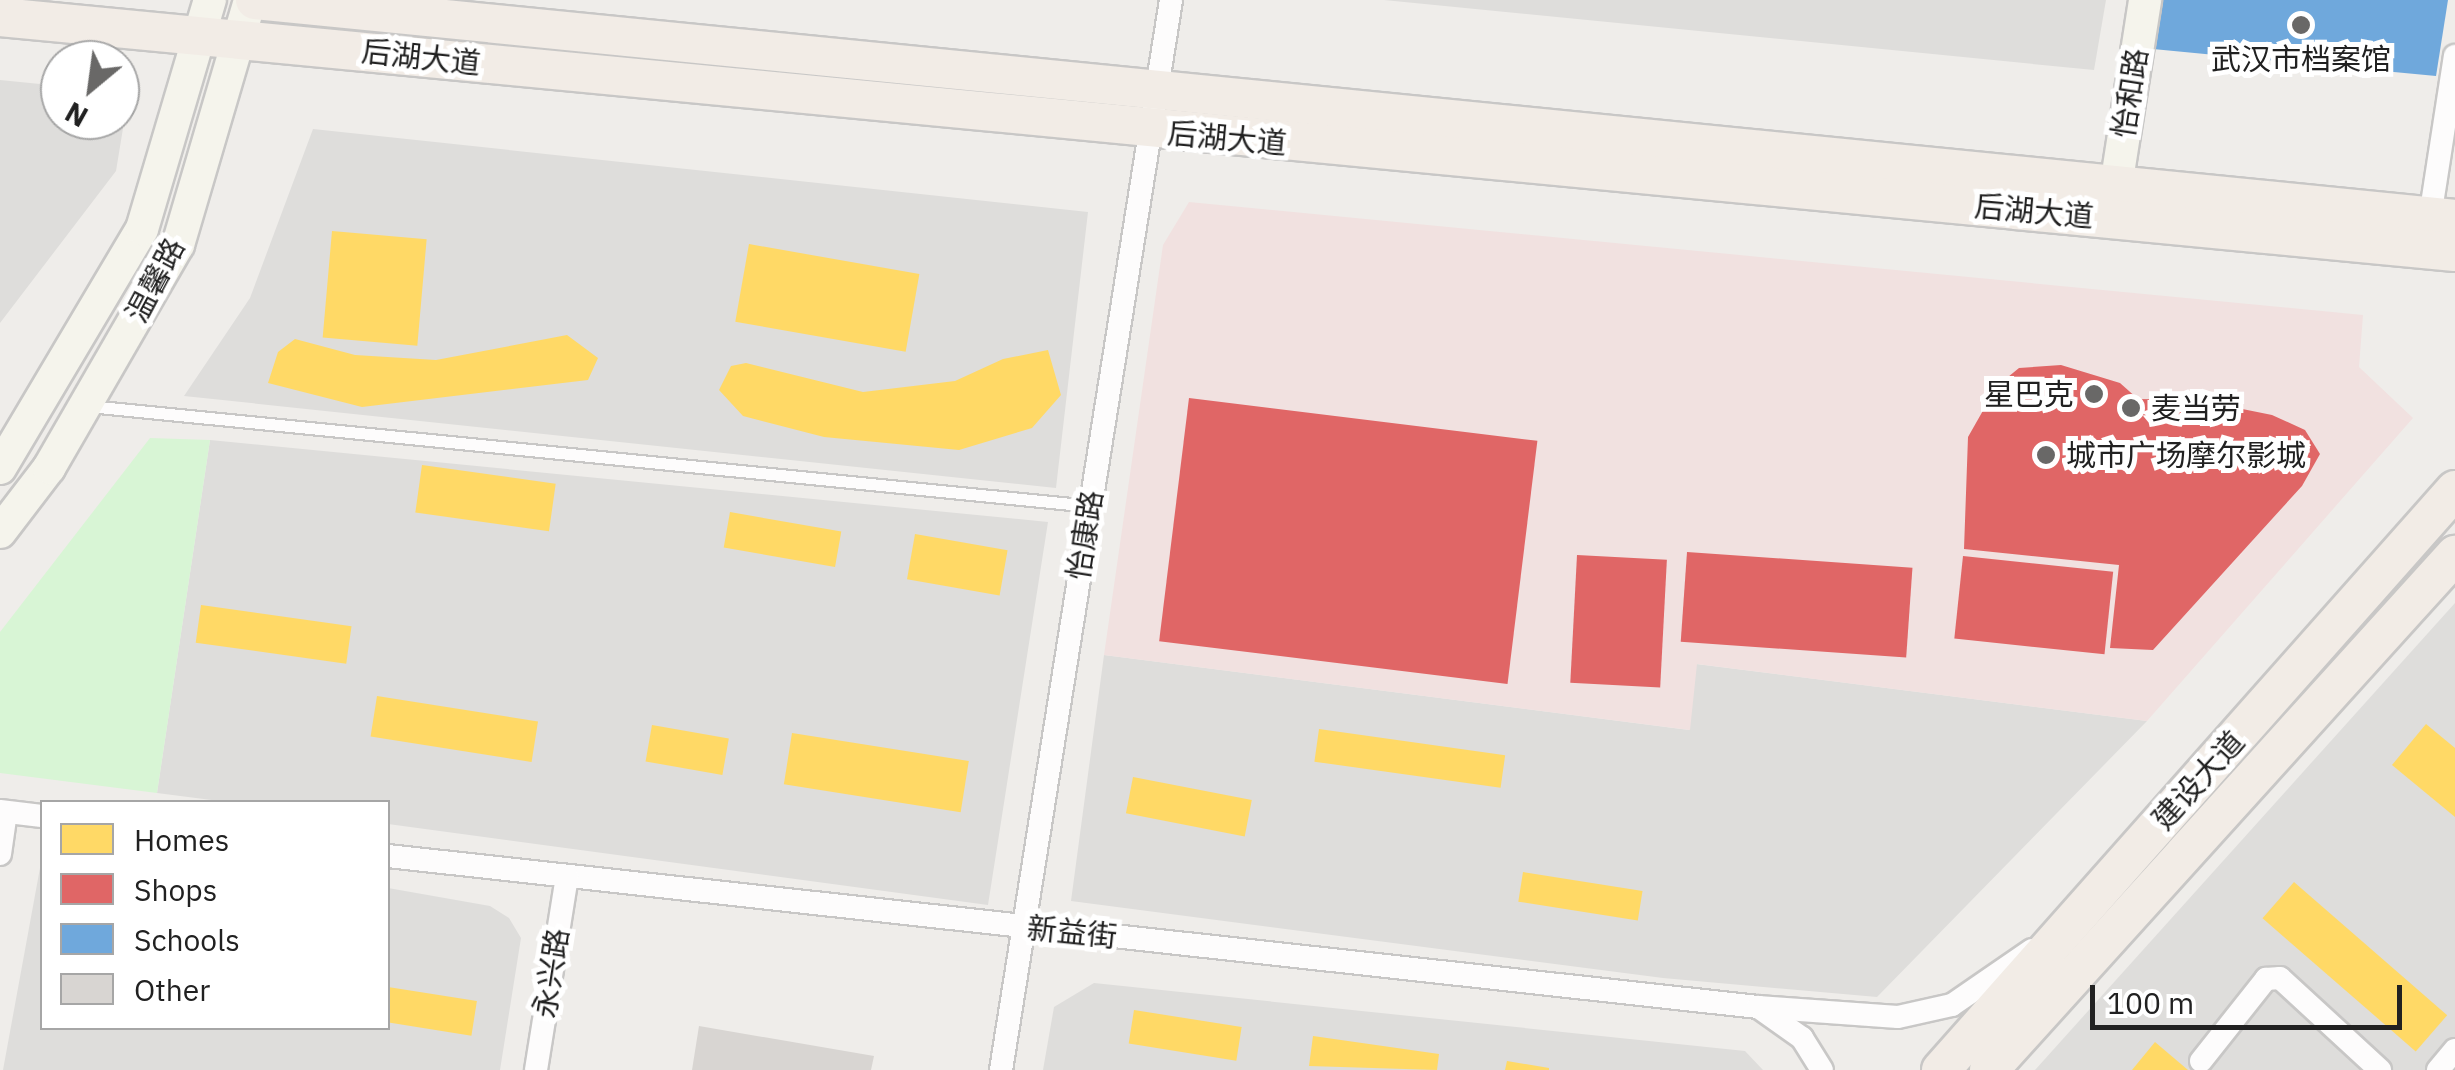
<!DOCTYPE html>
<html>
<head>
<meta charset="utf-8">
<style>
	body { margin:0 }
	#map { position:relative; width:2455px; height:1070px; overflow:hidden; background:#efedea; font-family:"IBM Plex Sans","Noto Sans SC",sans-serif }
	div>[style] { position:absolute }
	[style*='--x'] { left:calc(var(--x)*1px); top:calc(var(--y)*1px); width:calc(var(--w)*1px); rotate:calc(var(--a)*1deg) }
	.residential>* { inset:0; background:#dedddb }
	.commercial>* { inset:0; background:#f1e1e0 }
	.park>* { inset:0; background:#d8f5d5 }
	.homes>* { inset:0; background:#ffd966; transform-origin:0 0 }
	.shops>* { inset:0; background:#e06666; transform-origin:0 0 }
	.schools>* { inset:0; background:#6fa8dc }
	.building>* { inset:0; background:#d8d5d2 }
	.roads { filter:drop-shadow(2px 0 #c8c7c6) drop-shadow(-2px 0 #c8c7c6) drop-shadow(0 2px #c8c7c6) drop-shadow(0 -2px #c8c7c6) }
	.lane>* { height:11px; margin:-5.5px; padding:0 5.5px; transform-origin:5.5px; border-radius:5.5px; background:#fdfcfc }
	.street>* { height:22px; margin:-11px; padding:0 11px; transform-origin:11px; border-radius:11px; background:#fdfcfc }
	.secondary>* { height:32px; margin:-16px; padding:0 16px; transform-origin:16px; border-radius:16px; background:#f5f4ec }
	.primary>* { height:38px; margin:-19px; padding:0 19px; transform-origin:19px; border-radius:19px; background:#f2ece6 }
	.dots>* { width:28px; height:28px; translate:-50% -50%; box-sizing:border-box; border:5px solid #fff; border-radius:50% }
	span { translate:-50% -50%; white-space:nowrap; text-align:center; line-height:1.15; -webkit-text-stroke:10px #fff; paint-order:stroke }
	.street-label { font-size:30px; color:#212121 }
	.poi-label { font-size:30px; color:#212121 }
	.right { translate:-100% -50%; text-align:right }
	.left { translate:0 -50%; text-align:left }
	.legend { position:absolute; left:40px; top:800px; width:350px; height:230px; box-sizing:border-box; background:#fff; border:2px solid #a6a6a6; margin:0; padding:12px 18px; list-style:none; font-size:30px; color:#212121 }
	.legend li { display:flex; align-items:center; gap:20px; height:50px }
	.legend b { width:50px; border:2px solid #a6a6a6 }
	.north { position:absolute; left:40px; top:40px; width:100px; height:100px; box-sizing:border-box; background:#fff; border:2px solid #a6a6a6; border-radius:50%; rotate:209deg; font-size:28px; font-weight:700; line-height:40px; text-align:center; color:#212121 }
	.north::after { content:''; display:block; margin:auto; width:35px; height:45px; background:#696867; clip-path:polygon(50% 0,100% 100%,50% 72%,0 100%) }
	.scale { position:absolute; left:2090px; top:985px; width:312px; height:45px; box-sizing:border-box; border:5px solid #212121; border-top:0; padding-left:12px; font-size:30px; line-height:35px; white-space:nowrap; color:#212121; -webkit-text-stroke:8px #fff; paint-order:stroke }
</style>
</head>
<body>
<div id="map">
	<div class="residential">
		<i style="clip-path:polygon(1384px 0,2106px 0,2094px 70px)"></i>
		<i style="clip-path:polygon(0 80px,60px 86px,60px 120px,120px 120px,120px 91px,129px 92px,116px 171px,0 323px)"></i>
		<i style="clip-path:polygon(313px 129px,1088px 212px,1056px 488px,184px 396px,250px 298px)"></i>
		<i style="clip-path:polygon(210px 440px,1048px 522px,988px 905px,388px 824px,388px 802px,227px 802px,157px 793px)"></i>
		<i style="clip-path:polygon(2455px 603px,2455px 1070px,2035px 1070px)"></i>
		<i style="clip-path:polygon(1104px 655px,1689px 730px,1696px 664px,2147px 721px,1877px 997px,1663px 978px,1071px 901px)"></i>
		<i style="clip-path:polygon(42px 857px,42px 1028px,388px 1028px,388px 888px,490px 906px,509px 918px,521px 938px,500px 1070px,3px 1070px)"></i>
		<i style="clip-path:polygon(1094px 983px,1745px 1051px,1763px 1070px,1043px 1070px,1054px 1007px)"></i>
	</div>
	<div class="commercial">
		<i style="clip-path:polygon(1189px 202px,2363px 315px,2359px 367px,2413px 418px,2147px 721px,1697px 664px,1690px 730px,1104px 655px,1163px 245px)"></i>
	</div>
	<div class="park">
		<i style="clip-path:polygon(150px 438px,210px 440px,157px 793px,0 773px,0 632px)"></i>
	</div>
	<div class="homes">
		<i style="left:332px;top:231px;width:95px;height:107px;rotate:5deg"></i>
		<i style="left:749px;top:244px;width:173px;height:79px;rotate:10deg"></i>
		<i style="clip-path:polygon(567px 335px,598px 358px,588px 380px,362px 407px,268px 383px,278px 352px,295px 339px,355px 355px,436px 360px)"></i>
		<i style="clip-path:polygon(1048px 350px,1061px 395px,1032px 428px,959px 450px,824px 437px,743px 416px,719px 390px,731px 366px,746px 363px,863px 392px,955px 381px,1003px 359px)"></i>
		<i style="left:422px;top:465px;width:135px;height:48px;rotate:8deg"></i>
		<i style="left:730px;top:512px;width:113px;height:36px;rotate:10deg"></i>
		<i style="left:915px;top:534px;width:94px;height:46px;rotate:10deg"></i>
		<i style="left:201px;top:605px;width:152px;height:38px;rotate:8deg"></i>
		<i style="left:377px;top:696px;width:163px;height:41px;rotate:9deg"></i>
		<i style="clip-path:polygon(2426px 724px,2455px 748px,2455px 817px,2392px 765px)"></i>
		<i style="left:652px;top:725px;width:78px;height:37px;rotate:10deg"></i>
		<i style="left:1319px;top:729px;width:188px;height:33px;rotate:8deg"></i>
		<i style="left:792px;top:733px;width:179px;height:52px;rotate:9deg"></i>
		<i style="left:1133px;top:777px;width:121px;height:37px;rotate:11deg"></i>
		<i style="left:1523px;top:872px;width:121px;height:30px;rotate:9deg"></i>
		<i style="left:2294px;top:882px;width:203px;height:48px;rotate:41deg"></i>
		<i style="left:388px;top:987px;width:90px;height:35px;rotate:9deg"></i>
		<i style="left:1134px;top:1010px;width:109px;height:34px;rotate:9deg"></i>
		<i style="clip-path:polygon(1313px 1036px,1439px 1054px,1437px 1070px,1309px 1066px)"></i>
		<i style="clip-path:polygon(2155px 1042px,2188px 1070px,2132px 1070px)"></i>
		<i style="clip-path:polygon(1507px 1061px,1549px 1068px,1549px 1070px,1505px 1070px)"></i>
	</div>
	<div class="shops">
		<i style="clip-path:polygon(2061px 365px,2120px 383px,2138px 399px,2198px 400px,2272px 415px,2305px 430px,2320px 454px,2302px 486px,2153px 650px,2110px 648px,2119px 565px,1964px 549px,1968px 437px,1997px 386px,2019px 368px)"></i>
		<i style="left:1189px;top:398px;width:351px;height:245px;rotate:7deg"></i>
		<i style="left:1687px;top:552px;width:226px;height:90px;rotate:4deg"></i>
		<i style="left:1577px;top:555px;width:90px;height:128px;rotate:3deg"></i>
		<i style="left:1963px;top:556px;width:151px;height:83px;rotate:6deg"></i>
	</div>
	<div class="schools">
		<i style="clip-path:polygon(2161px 0,2448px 0,2436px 76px,2153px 49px)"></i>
	</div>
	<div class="building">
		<i style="clip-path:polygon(699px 1026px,874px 1056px,871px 1070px,692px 1070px)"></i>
	</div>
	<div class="roads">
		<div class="lane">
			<i style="--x:89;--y:406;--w:1006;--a:5.7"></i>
		</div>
		<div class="street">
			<i style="--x:2430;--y:217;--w:163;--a:-81.2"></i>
			<i style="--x:0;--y:811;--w:42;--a:6.8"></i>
			<i style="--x:0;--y:854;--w:42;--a:-81.9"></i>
			<i style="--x:388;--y:856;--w:1378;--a:6.29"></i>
			<i style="--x:2201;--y:1061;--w:105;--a:-51.6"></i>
			<i style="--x:2266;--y:979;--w:14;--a:-4"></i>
			<i style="--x:2280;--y:978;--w:136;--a:42.6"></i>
			<i style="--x:536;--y:1070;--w:196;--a:-80.9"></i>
			<i style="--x:1001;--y:1070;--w:1083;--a:-80.97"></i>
			<i style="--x:1822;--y:1070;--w:38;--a:-122"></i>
			<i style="--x:1802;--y:1038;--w:54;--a:-144.8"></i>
			<i style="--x:1758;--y:1007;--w:140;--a:4.1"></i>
			<i style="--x:1898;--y:1017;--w:55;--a:-12.5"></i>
			<i style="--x:1952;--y:1005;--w:97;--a:-34.5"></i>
			<i style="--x:2438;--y:1070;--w:26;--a:-50"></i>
		</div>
		<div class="secondary">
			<i style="--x:2116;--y:186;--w:188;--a:-81.1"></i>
			<i style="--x:0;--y:468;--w:278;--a:-59.3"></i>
			<i style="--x:142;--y:229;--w:239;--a:-73.5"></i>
			<i style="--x:0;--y:532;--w:81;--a:-52.6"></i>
			<i style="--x:49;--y:468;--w:258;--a:-60"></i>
			<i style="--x:178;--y:245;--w:255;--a:-73.6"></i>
		</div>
		<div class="primary">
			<i style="--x:255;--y:0;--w:2211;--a:5.68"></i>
			<i style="--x:0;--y:17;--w:2466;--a:5.47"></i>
			<i style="--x:1941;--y:1070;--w:775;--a:-48.45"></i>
			<i style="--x:1989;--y:1070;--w:695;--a:-47.86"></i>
		</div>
	</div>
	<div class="dots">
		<i style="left:2301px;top:25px;background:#696867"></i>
		<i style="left:2094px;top:394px;background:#696867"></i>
		<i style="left:2131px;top:408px;background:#696867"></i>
		<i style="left:2046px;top:455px;background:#696867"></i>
	</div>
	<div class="street-label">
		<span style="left:421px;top:57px;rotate:6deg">后湖大道</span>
		<span style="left:2130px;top:93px;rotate:-81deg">怡和路</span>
		<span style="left:1227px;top:138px;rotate:5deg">后湖大道</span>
		<span style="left:2034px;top:211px;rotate:5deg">后湖大道</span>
		<span style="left:155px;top:280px;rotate:-62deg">温馨路</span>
		<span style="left:1085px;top:535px;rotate:-81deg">怡康路</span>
		<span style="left:2198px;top:780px;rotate:-48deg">建设大道</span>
		<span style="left:1072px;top:932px;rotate:6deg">新益街</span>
		<span style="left:551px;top:973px;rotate:-81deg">永兴路</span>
	</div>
	<div class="poi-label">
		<span style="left:2301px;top:59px">武汉市档案馆</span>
		<span class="right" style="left:2074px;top:394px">星巴克</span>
		<span class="left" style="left:2151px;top:408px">麦当劳</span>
		<span class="left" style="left:2066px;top:455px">城市广场摩尔影城</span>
	</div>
	<ul class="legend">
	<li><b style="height:28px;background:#ffd966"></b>Homes</li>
	<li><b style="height:28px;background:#e06666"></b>Shops</li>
	<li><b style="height:28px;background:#6fa8dc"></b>Schools</li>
	<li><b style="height:28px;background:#d8d5d2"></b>Other</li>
	</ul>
	<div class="north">N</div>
	<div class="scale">100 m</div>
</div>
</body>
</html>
